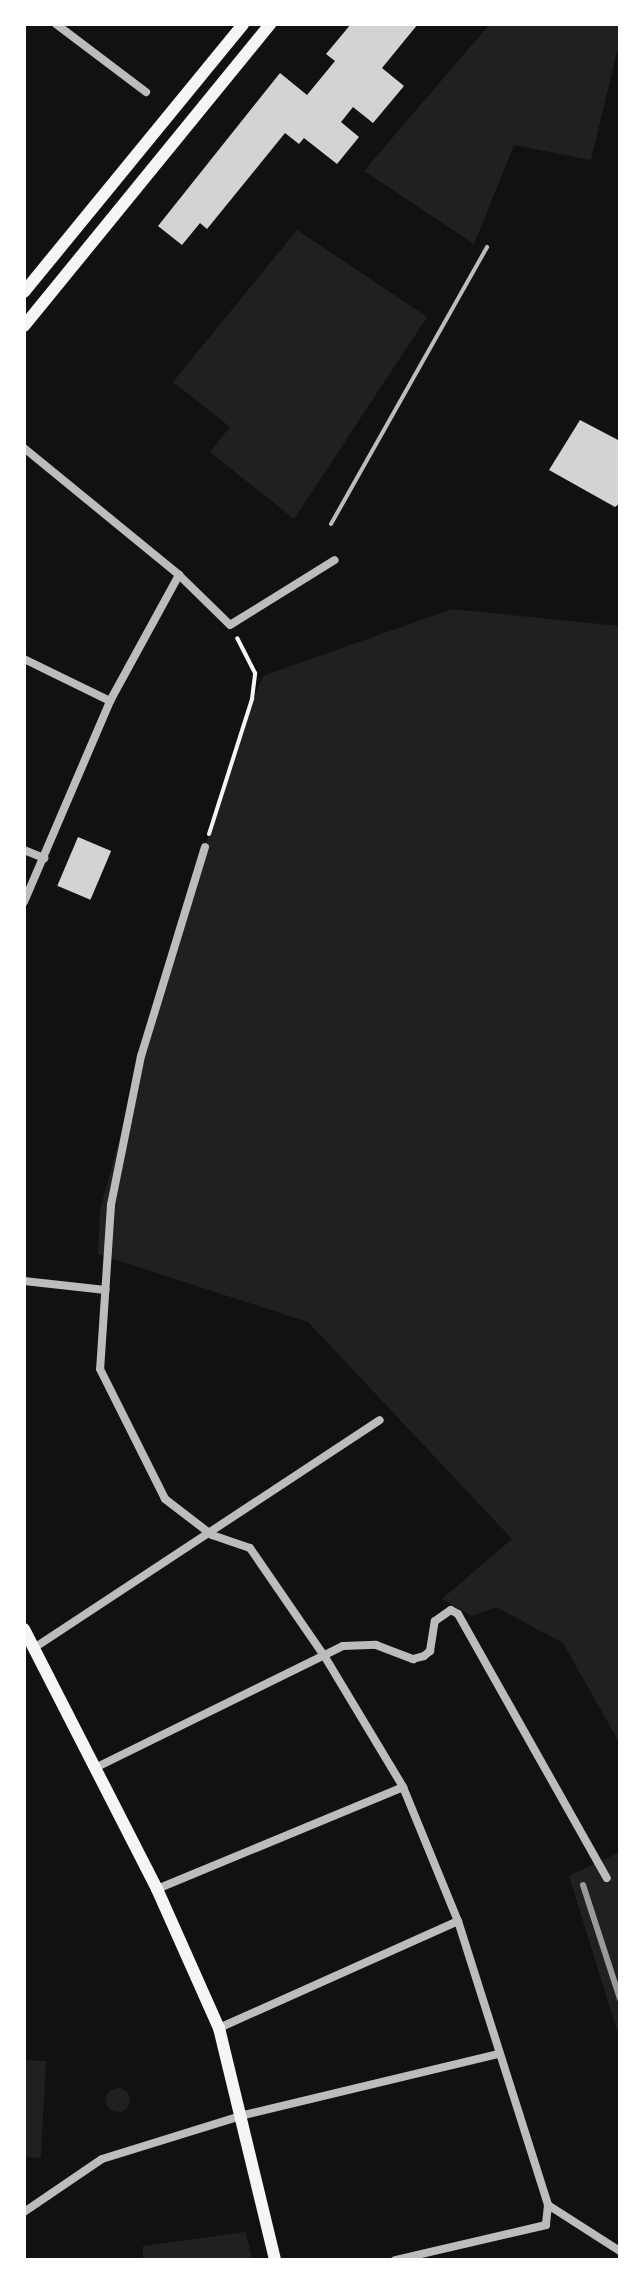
<!DOCTYPE html>
<html>
<head>
<meta charset="utf-8">
<style>
	body { margin:0 }
	#map { position:relative; width:644px; height:2284px; overflow:hidden; background:#111; font-family:"PT Sans",sans-serif }
	div>[style] { position:absolute }
	[style*='--x'] { left:calc(var(--x)*1px); top:calc(var(--y)*1px); width:calc(var(--w)*1px); rotate:calc(var(--a)*1deg) }
	.green>* { inset:0; background:#202020; transform-origin:0 0 }
	.round { border-radius:50% }
	.building>* { inset:0; background:#d3d3d3; transform-origin:0 0 }
	.path>* { height:4px; margin:-2px; padding:0 2px; transform-origin:2px; border-radius:2px; background:#f5f5f5 }
	.service>* { height:4px; margin:-2px; padding:0 2px; transform-origin:2px; border-radius:2px; background:#bcbcbc }
	.minor>* { height:8px; margin:-4px; padding:0 4px; transform-origin:4px; border-radius:4px; background:#bcbcbc }
	.secondary>* { height:12px; margin:-6px; padding:0 6px; transform-origin:6px; border-radius:6px; background:#f5f5f5 }
	.rail>* { height:6px; margin:-3px; padding:0 3px; transform-origin:3px; border-radius:3px; background:#9a9a9a }
	span { translate:-50% -50%; white-space:nowrap; text-align:center; line-height:1.15; -webkit-text-stroke:7px #fff; paint-order:stroke }
	.frame { position:absolute; inset:0; border:26px solid #fff; pointer-events:none }
</style>
</head>
<body>
<div id="map">
	<div class="green">
		<i style="clip-path:polygon(490px 24px,620px 24px,620px 39px,591px 160px,514px 145px,474px 244px,364px 171px)"></i>
		<i style="clip-path:polygon(297px 230px,427px 317px,294px 519px,210px 452px,230px 427px,173px 382px)"></i>
		<i style="clip-path:polygon(452px 609px,620px 626px,620px 1744px,563px 1643px,496px 1607px,472px 1616px,442px 1599px,512px 1539px,308px 1322px,98px 1254px,100px 1210px,146px 1042px,240px 732px,263px 676px)"></i>
		<i style="clip-path:polygon(620px 1852px,620px 2040px,569px 1876px)"></i>
		<i style="left:24px;top:2060px;width:22px;height:97px;rotate:3deg"></i>
		<i class="round" style="left:106px;top:2088px;width:24px;height:24px"></i>
		<i style="clip-path:polygon(246px 2232px,252px 2260px,143px 2260px,143px 2246px)"></i>
	</div>
	<div class="building">
		<i style="clip-path:polygon(351px 24px,418px 24px,382px 68px,404px 86px,373px 123px,353px 107px,341px 122px,359px 137px,337px 164px,304px 138px,299px 144px,285px 133px,207px 229px,200px 223px,182px 245px,158px 226px,280px 73px,307px 95px,335px 61px,326px 54px)"></i>
		<i style="clip-path:polygon(580px 420px,620px 441px,620px 503px,615px 507px,549px 470px)"></i>
		<i style="left:78px;top:837px;width:36px;height:53px;rotate:23deg"></i>
	</div>
	<div class="path">
		<i style="--x:209;--y:834;--w:142;--a:-72.3"></i>
		<i style="--x:252;--y:699;--w:26;--a:-83"></i>
		<i style="--x:255;--y:673;--w:39;--a:-117"></i>
	</div>
	<div class="service">
		<i style="--x:331;--y:524;--w:318;--a:-60.6"></i>
	</div>
	<div class="minor">
		<i style="--x:56;--y:24;--w:113;--a:37.1"></i>
		<i style="--x:24;--y:448;--w:200;--a:39.3"></i>
		<i style="--x:179;--y:575;--w:71;--a:44.4"></i>
		<i style="--x:230;--y:625;--w:123;--a:-31.8"></i>
		<i style="--x:24;--y:659;--w:96;--a:26"></i>
		<i style="--x:205;--y:847;--w:219;--a:107"></i>
		<i style="--x:141;--y:1056;--w:152;--a:101.4"></i>
		<i style="--x:111;--y:1205;--w:164;--a:93.8"></i>
		<i style="--x:100;--y:1369;--w:145;--a:63.4"></i>
		<i style="--x:165;--y:1499;--w:59;--a:37.5"></i>
		<i style="--x:212;--y:1535;--w:40;--a:18.9"></i>
		<i style="--x:250;--y:1548;--w:132;--a:55.5"></i>
		<i style="--x:325;--y:1657;--w:152;--a:59"></i>
		<i style="--x:403;--y:1787;--w:145;--a:67.7"></i>
		<i style="--x:458;--y:1921;--w:298;--a:72.4"></i>
		<i style="--x:548;--y:2205;--w:20;--a:96"></i>
		<i style="--x:546;--y:2225;--w:155;--a:166.9"></i>
		<i style="--x:24;--y:850;--w:22;--a:22"></i>
		<i style="--x:24;--y:902;--w:219;--a:-66.8"></i>
		<i style="--x:110;--y:701;--w:144;--a:-61.3"></i>
		<i style="--x:24;--y:1281;--w:82;--a:6.3"></i>
		<i style="--x:34;--y:1648;--w:414;--a:-33.4"></i>
		<i style="--x:95;--y:1768;--w:276;--a:-26.2"></i>
		<i style="--x:343;--y:1646;--w:33;--a:-2"></i>
		<i style="--x:376;--y:1645;--w:40;--a:21"></i>
		<i style="--x:413;--y:1659;--w:11;--a:-15"></i>
		<i style="--x:424;--y:1656;--w:8;--a:-40"></i>
		<i style="--x:430;--y:1651;--w:30;--a:-81"></i>
		<i style="--x:435;--y:1621;--w:19;--a:-35"></i>
		<i style="--x:451;--y:1610;--w:8;--a:30"></i>
		<i style="--x:458;--y:1614;--w:303;--a:60.6"></i>
		<i style="--x:157;--y:1889;--w:266;--a:-22.5"></i>
		<i style="--x:219;--y:2028;--w:262;--a:-24.1"></i>
		<i style="--x:548;--y:2205;--w:85;--a:32.6"></i>
		<i style="--x:24;--y:2212;--w:94;--a:-34.2"></i>
		<i style="--x:102;--y:2159;--w:149;--a:-17.2"></i>
		<i style="--x:244;--y:2115;--w:262;--a:-13.5"></i>
	</div>
	<div class="secondary">
		<i style="--x:24;--y:292;--w:346;--a:-50.7"></i>
		<i style="--x:24;--y:326;--w:390;--a:-50.8"></i>
		<i style="--x:24;--y:1629;--w:292;--a:62.9"></i>
		<i style="--x:157;--y:1889;--w:152;--a:66"></i>
		<i style="--x:219;--y:2028;--w:239;--a:76.4"></i>
	</div>
	<div class="rail">
		<i style="--x:583;--y:1885;--w:120;--a:72"></i>
	</div>
	<div class="frame"></div>
</div>
</body>
</html>
